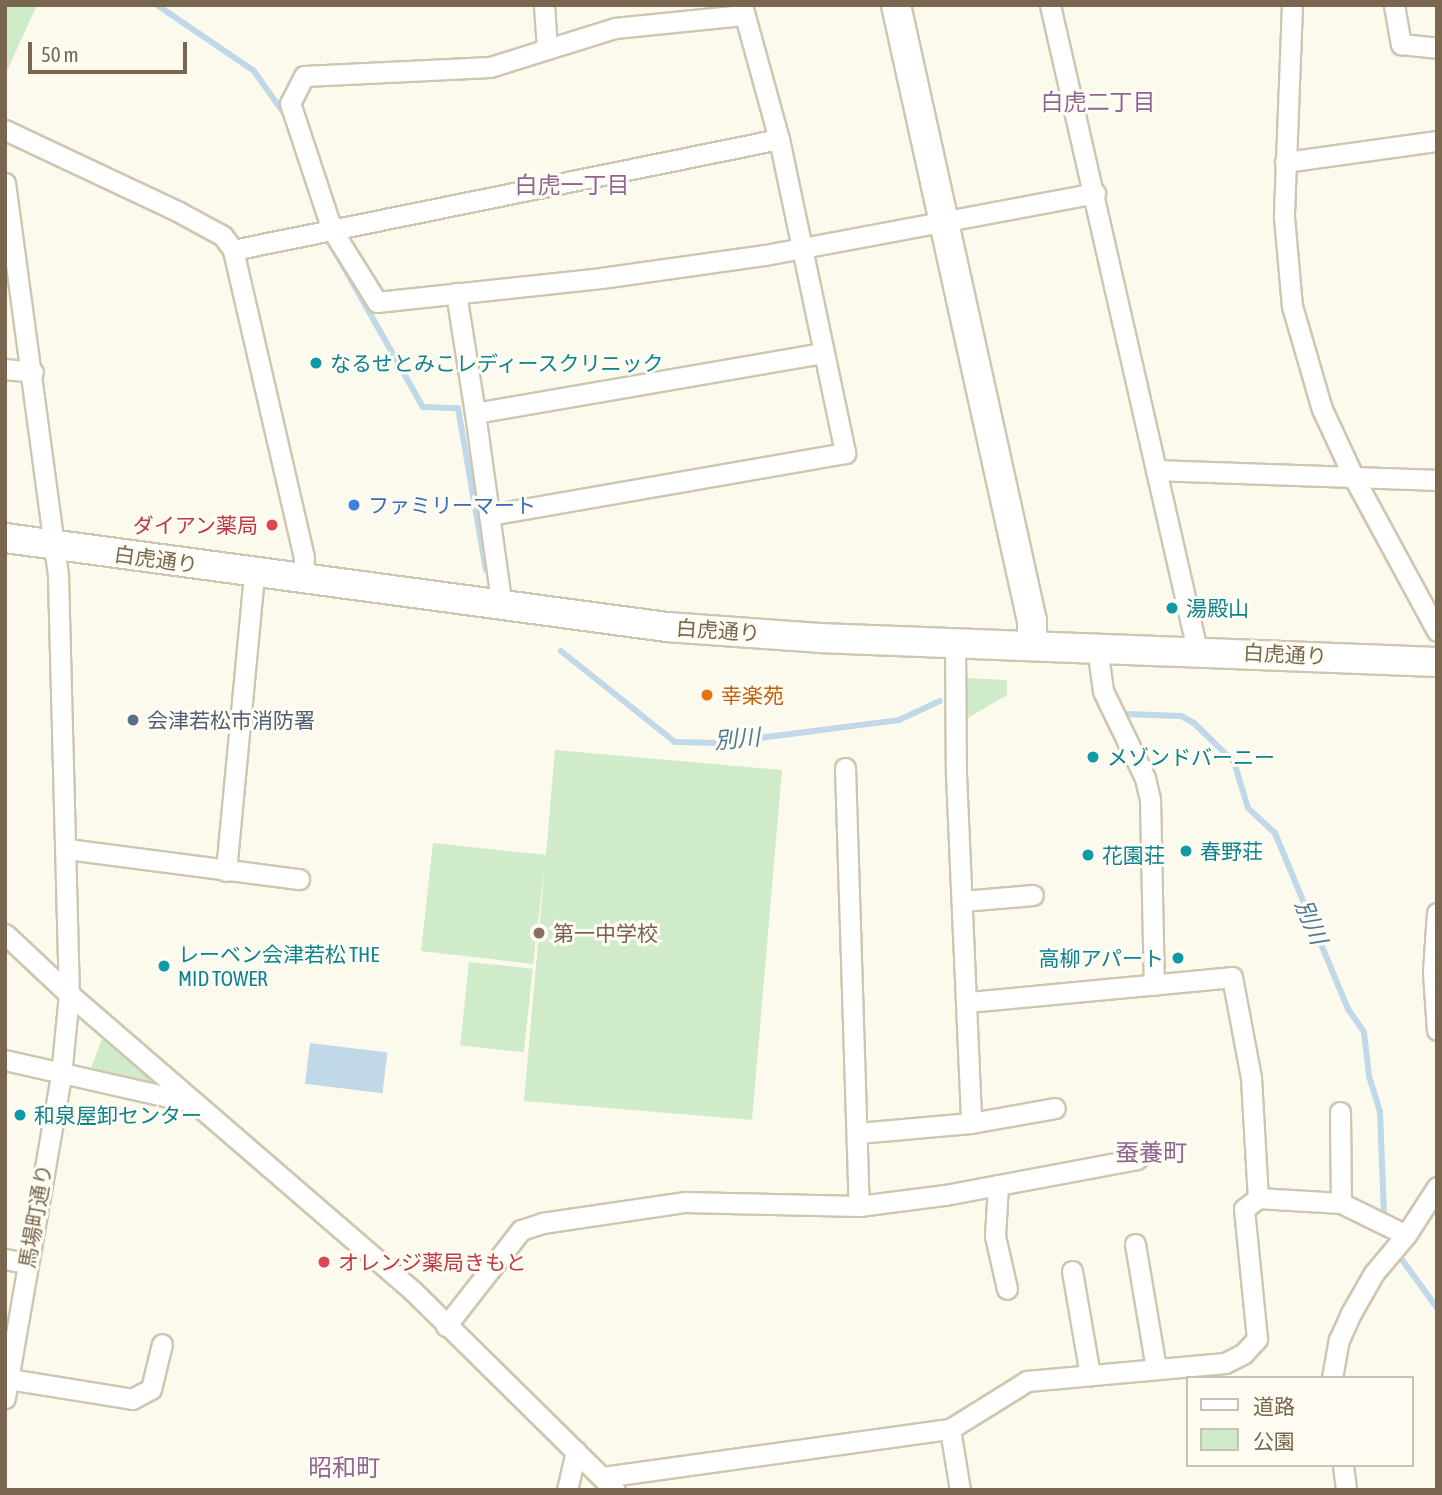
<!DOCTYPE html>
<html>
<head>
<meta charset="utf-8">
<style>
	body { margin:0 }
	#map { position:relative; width:1442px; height:1495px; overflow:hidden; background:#fcfaec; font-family:"Asap Condensed","Noto Sans JP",sans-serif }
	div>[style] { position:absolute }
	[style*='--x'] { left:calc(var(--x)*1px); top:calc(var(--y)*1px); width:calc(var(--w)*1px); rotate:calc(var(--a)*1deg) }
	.green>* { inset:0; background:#cfebca; transform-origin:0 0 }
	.water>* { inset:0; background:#c0d8e7; transform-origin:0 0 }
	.stream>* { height:6px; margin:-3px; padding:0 3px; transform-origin:3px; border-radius:3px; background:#c0d8e7 }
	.roads { filter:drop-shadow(2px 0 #cfc6b1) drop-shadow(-2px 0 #cfc6b1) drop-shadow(0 2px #cfc6b1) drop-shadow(0 -2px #cfc6b1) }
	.street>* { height:19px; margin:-9.5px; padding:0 9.5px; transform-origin:9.5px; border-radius:9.5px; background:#fff }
	.secondary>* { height:28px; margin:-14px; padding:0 14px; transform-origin:14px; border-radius:14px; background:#fff }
	.dots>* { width:19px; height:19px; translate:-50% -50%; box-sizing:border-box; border:4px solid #fffdf3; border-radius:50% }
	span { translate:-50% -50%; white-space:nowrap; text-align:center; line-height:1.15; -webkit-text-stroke:6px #fffdf3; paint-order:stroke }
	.culture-label { font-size:21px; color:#0d838f }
	.left { translate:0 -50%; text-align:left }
	.right { translate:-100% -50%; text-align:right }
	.shop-label { font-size:21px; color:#366cbe }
	.health-label { font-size:21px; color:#be3a42 }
	.street-label { font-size:21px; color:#78674e }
	.food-label { font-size:21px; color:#c56008 }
	.service-label { font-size:21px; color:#4e5e75 }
	.education-label { font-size:21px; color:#785e54 }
	.neighbourhood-label { font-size:23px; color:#8f6693 }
	.water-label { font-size:23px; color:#4e7a99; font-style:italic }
	.quarter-label { font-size:24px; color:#8f6693 }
	.frame { position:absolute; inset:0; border:7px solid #78674e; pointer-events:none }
	.legend { position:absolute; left:1186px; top:1376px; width:228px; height:91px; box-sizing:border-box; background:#fffdf3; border:2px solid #c9c1b1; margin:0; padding:9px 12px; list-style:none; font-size:21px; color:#78674e }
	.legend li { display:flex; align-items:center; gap:14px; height:35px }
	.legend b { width:35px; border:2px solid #c9c1b1 }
	.scale { position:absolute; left:28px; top:42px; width:159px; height:32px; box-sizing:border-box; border:4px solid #78674e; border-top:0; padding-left:9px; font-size:21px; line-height:24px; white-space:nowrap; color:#78674e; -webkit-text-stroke:5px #fffdf3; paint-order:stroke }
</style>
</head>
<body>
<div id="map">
	<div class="green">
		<i style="clip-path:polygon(5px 5px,37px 5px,5px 75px)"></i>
		<i style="clip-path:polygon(966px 678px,1007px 680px,1007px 695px,966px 719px)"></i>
		<i style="clip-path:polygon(555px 750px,782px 770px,752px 1120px,524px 1101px,545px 864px,533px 964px,421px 951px,433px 843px,546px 855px)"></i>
		<i style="left:469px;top:962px;width:64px;height:84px;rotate:6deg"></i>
		<i style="clip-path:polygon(102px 1039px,110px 1044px,161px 1087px,89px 1073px)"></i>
	</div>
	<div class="water">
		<i style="left:310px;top:1043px;width:78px;height:41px;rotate:7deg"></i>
	</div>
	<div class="stream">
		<i style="--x:157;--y:5;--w:117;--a:34.2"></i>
		<i style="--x:254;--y:71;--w:54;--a:54.8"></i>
		<i style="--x:329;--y:241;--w:191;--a:60.5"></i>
		<i style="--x:423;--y:407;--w:35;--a:2"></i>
		<i style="--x:458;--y:408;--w:164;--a:80.2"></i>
		<i style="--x:561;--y:651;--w:146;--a:38.6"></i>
		<i style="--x:675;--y:742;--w:45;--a:1.3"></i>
		<i style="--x:720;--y:743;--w:180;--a:-7.3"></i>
		<i style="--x:899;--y:720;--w:45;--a:-24.9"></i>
		<i style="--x:1125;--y:714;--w:56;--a:2"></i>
		<i style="--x:1181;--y:716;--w:15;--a:28"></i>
		<i style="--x:1194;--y:723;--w:56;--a:44.3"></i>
		<i style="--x:1234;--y:762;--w:48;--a:73.1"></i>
		<i style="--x:1248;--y:808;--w:37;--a:43"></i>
		<i style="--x:1275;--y:833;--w:191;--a:67.5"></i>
		<i style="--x:1348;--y:1009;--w:28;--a:55"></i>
		<i style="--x:1364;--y:1032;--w:44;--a:83.5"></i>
		<i style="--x:1369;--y:1076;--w:37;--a:73"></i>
		<i style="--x:1380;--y:1111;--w:104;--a:87.8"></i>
		<i style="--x:1403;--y:1261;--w:58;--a:54.1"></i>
	</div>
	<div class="roads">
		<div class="street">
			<i style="--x:544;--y:5;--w:44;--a:86.1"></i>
			<i style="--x:742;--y:5;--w:139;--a:74.6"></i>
			<i style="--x:1050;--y:5;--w:662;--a:77.16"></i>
			<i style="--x:1292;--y:5;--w:212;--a:92.2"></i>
			<i style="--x:1284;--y:217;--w:89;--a:84.9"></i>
			<i style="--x:1292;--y:306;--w:107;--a:73.8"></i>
			<i style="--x:1322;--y:409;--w:76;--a:65.1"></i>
			<i style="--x:1354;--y:478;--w:174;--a:61.5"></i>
			<i style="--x:1394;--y:5;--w:40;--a:80"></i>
			<i style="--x:1401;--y:44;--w:36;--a:6"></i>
			<i style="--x:743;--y:15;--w:129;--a:174.2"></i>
			<i style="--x:615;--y:28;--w:131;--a:162.7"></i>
			<i style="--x:490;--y:67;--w:186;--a:177.2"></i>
			<i style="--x:304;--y:76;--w:30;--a:117"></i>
			<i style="--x:290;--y:103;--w:134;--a:71.7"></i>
			<i style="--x:332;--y:230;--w:85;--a:58"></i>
			<i style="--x:377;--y:302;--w:225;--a:-6.1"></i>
			<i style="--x:601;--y:278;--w:166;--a:-8"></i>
			<i style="--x:765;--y:255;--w:336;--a:-10.6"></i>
			<i style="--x:5;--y:130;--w:192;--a:25.2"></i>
			<i style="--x:179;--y:212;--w:50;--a:28.6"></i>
			<i style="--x:223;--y:236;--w:17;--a:54"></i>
			<i style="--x:233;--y:250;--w:315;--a:77"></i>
			<i style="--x:304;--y:557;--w:22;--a:93"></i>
			<i style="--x:1285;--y:162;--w:153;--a:-7.9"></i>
			<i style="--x:5;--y:183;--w:398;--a:82.3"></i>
			<i style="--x:58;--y:577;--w:417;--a:88.5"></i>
			<i style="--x:69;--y:994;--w:454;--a:40.8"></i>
			<i style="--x:413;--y:1291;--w:284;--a:44.6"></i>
			<i style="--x:233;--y:250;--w:557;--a:-11.49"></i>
			<i style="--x:779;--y:139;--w:321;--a:78.1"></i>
			<i style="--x:845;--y:453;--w:361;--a:170.1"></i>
			<i style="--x:456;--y:293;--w:121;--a:81"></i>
			<i style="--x:475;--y:413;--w:354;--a:-9.8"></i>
			<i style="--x:5;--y:369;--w:28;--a:6"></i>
			<i style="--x:475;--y:413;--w:196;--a:82.1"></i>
			<i style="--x:1156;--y:470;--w:281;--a:2"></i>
			<i style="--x:955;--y:642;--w:132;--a:89.6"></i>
			<i style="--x:956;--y:774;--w:349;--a:87.5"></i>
			<i style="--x:1097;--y:647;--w:44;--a:82.2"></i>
			<i style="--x:1103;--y:691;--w:97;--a:64.2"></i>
			<i style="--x:1145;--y:778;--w:22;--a:77"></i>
			<i style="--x:1150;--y:799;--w:186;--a:88.8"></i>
			<i style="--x:845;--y:768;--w:438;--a:88.2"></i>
			<i style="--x:67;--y:849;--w:234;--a:7.4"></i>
			<i style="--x:226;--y:871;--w:299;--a:-84.6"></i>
			<i style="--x:963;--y:901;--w:70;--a:-4.9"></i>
			<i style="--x:1437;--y:913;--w:59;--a:93.9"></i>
			<i style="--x:1433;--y:972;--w:58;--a:86.1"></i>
			<i style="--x:5;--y:934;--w:88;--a:43.2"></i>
			<i style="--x:69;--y:994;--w:82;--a:95.6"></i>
			<i style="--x:61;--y:1076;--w:327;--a:99.9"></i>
			<i style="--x:969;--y:1002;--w:264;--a:-5.4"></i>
			<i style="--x:1232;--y:977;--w:103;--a:79.3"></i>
			<i style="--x:1251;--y:1078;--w:120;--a:86.7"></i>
			<i style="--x:5;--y:1060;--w:194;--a:12.8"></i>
			<i style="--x:1340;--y:1112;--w:91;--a:89.4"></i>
			<i style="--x:858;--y:1133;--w:113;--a:-5.1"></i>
			<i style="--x:971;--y:1123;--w:85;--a:-10.1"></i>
			<i style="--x:998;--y:1185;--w:51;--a:93.4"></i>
			<i style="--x:995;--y:1236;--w:54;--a:77.2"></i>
			<i style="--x:1135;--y:1244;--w:126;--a:80.4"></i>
			<i style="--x:5;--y:1259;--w:21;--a:11"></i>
			<i style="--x:1072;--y:1271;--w:106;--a:80.2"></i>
			<i style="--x:446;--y:1326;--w:122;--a:-52"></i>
			<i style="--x:521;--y:1230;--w:22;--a:-18"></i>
			<i style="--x:542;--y:1223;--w:145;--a:-8.4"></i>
			<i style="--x:685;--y:1202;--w:174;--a:1.3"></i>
			<i style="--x:859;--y:1206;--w:87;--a:-7.3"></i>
			<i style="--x:945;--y:1195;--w:195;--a:-10.6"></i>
			<i style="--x:1332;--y:1378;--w:39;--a:-80"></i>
			<i style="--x:1339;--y:1340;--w:27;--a:-66"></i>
			<i style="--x:1350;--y:1315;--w:48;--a:-60.3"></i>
			<i style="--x:1374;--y:1273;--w:50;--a:-49.9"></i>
			<i style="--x:1406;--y:1235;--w:57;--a:-57.1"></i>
			<i style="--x:9;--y:1379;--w:125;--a:9.2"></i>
			<i style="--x:132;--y:1399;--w:21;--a:-28"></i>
			<i style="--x:151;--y:1389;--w:46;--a:-76.3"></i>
			<i style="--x:950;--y:1429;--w:62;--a:80.7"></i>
			<i style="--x:1343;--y:1465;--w:25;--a:83"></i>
			<i style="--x:603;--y:1477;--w:350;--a:-7.9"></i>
			<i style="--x:950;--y:1429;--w:91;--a:-31.9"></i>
			<i style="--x:1027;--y:1381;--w:199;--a:-5.2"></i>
			<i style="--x:1225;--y:1363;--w:20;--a:-27"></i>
			<i style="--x:1243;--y:1354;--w:21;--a:-47"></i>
			<i style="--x:1257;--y:1339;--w:131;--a:-95.7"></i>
			<i style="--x:1244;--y:1209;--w:18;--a:-38"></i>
			<i style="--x:1258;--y:1198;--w:83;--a:3.4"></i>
			<i style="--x:1341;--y:1203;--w:72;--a:26.2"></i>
			<i style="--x:567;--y:1490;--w:40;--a:-77"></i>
		</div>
		<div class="secondary">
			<i style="--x:896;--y:5;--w:631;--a:77.55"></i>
			<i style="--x:1032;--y:621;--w:24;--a:90"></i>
			<i style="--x:5;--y:538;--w:668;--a:7.66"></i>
			<i style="--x:667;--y:627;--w:152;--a:4.1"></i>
			<i style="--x:819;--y:638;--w:618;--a:2.22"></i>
		</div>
	</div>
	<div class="dots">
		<i style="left:316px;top:363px;background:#0f9aa8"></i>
		<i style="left:354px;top:505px;background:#3f7fe0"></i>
		<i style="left:272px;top:525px;background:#e0444e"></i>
		<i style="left:1172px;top:608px;background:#0f9aa8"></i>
		<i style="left:707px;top:695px;background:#e8710a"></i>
		<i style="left:133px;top:720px;background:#5c6f8a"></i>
		<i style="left:1093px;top:757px;background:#0f9aa8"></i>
		<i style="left:1186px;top:851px;background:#0f9aa8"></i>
		<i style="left:1088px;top:855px;background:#0f9aa8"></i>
		<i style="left:539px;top:933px;background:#8d6e63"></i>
		<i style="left:1178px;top:958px;background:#0f9aa8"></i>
		<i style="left:164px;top:966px;background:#0f9aa8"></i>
		<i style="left:20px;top:1115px;background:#0f9aa8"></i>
		<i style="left:324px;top:1262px;background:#e0444e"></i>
	</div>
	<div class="culture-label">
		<span class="left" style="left:330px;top:363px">なるせとみこレディースクリニック</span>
		<span class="left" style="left:1186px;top:608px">湯殿山</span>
		<span class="left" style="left:1107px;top:757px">メゾンドバーニー</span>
		<span class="left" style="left:1200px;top:851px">春野荘</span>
		<span class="left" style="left:1102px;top:855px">花園荘</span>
		<span class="left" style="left:178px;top:966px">レーベン会津若松 THE<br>MID TOWER</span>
		<span class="right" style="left:1164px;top:958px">高柳アパート</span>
		<span class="left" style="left:34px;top:1115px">和泉屋卸センター</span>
	</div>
	<div class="shop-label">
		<span class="left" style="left:368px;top:505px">ファミリーマート</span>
	</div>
	<div class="health-label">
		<span class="right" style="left:258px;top:525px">ダイアン薬局</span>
		<span class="left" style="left:338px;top:1262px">オレンジ薬局きもと</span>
	</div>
	<div class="street-label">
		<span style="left:156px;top:559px;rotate:8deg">白虎通り</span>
		<span style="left:718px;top:630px;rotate:4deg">白虎通り</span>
		<span style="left:1285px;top:654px;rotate:3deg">白虎通り</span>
		<span style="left:35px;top:1216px;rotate:-80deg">馬場町通り</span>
	</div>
	<div class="food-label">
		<span class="left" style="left:721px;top:695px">幸楽苑</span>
	</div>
	<div class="service-label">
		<span class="left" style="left:147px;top:720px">会津若松市消防署</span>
	</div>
	<div class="education-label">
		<span class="left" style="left:553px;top:933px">第一中学校</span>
	</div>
	<div class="neighbourhood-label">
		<span style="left:1098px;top:102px">白虎二丁目</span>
		<span style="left:572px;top:185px">白虎一丁目</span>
	</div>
	<div class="water-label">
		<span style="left:737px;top:739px;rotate:-5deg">別川</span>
		<span style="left:1311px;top:922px;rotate:67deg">別川</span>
	</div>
	<div class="quarter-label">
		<span style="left:1151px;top:1153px">蚕養町</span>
		<span style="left:344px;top:1468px">昭和町</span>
	</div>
	<div class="frame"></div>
	<ul class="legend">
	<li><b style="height:9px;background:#fff"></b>道路</li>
	<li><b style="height:19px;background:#cfebca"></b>公園</li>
	</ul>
	<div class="scale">50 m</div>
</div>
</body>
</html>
